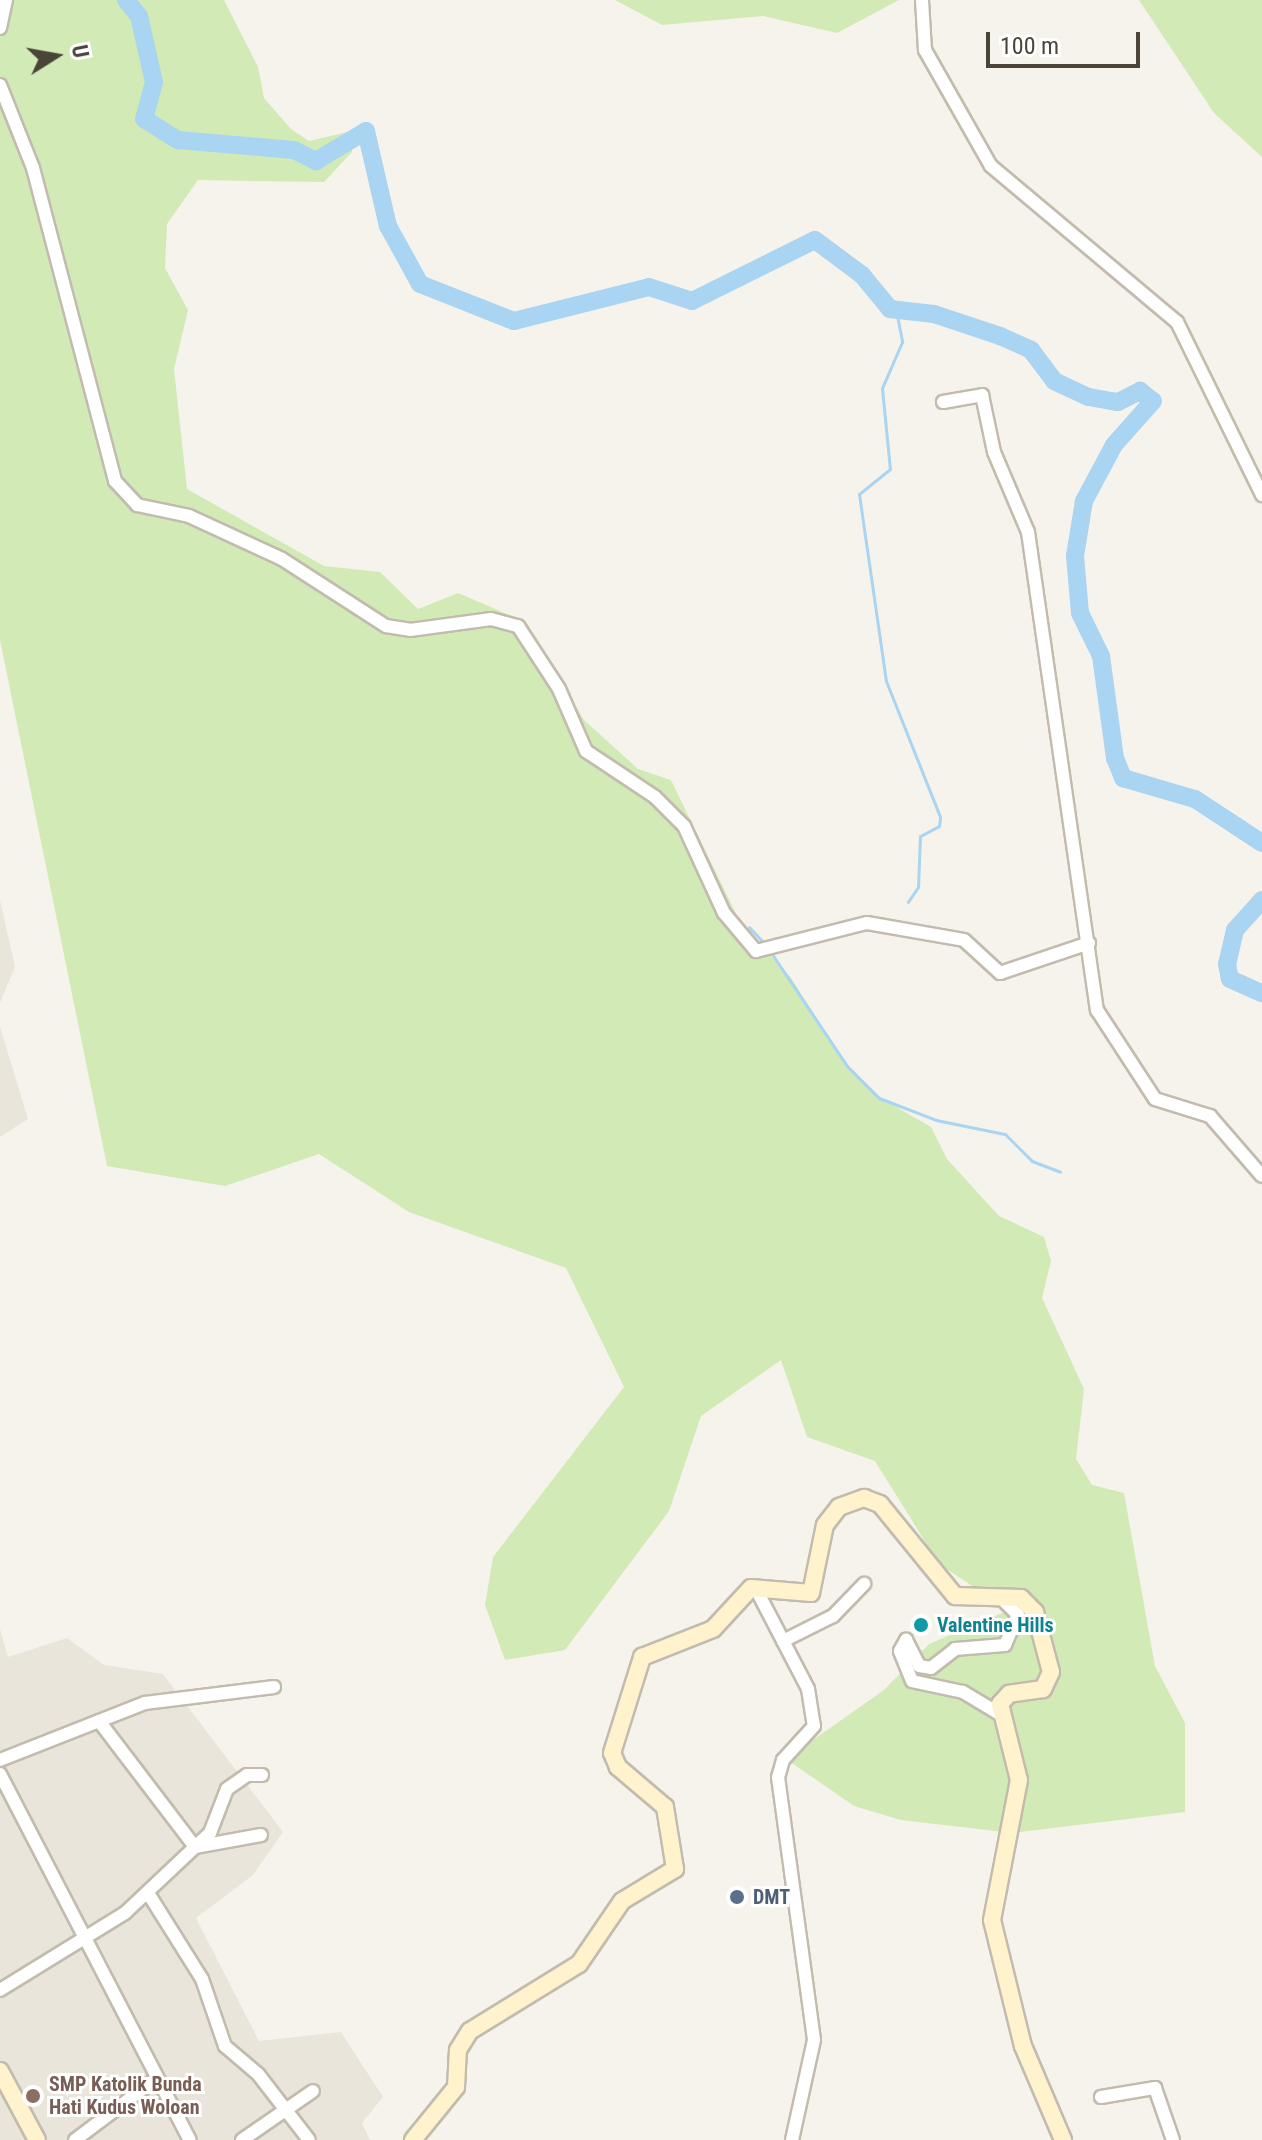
<!DOCTYPE html>
<html>
<head>
<meta charset="utf-8">
<style>
	body { margin:0 }
	#map { position:relative; width:1262px; height:2140px; overflow:hidden; background:#f6f3ec; font-family:"Roboto Condensed",sans-serif }
	div>[style] { position:absolute }
	[style*='--x'] { left:calc(var(--x)*1px); top:calc(var(--y)*1px); width:calc(var(--w)*1px); rotate:calc(var(--a)*1deg) }
	.residential>* { inset:0; background:#eae5da }
	.green>* { inset:0; background:#d2eab5 }
	.stream>* { height:3px; margin:-1.5px; padding:0 1.5px; transform-origin:1.5px; border-radius:1.5px; background:#a9d4f2 }
	.river>* { height:18px; margin:-9px; padding:0 9px; transform-origin:9px; border-radius:9px; background:#a9d4f2 }
	.roads { filter:drop-shadow(2px 0 #c2bbae) drop-shadow(-2px 0 #c2bbae) drop-shadow(0 2px #c2bbae) drop-shadow(0 -2px #c2bbae) }
	.street>* { height:12px; margin:-6px; padding:0 6px; transform-origin:6px; border-radius:6px; background:#fff }
	.secondary>* { height:16px; margin:-8px; padding:0 8px; transform-origin:8px; border-radius:8px; background:#fff3cd }
	.dots>* { width:22px; height:22px; translate:-50% -50%; box-sizing:border-box; border:4px solid #fff; border-radius:50% }
	span { translate:-50% -50%; white-space:nowrap; text-align:center; line-height:1.15; -webkit-text-stroke:6px #fff; paint-order:stroke }
	.culture-label { font-size:20px; color:#0d838f; font-weight:700 }
	.left { translate:0 -50%; text-align:left }
	.service-label { font-size:20px; color:#4e5e75; font-weight:700 }
	.education-label { font-size:20px; color:#785e54; font-weight:700 }
	.north { position:absolute; left:16px; top:16px; width:80px; height:80px; -webkit-text-stroke:6px #fff; paint-order:stroke; rotate:79deg; font-size:22px; font-weight:700; line-height:32px; text-align:center; color:#4b4439 }
	.north::after { content:''; display:block; margin:auto; width:28px; height:36px; background:#4b4439; clip-path:polygon(50% 0,100% 100%,50% 72%,0 100%) }
	.scale { position:absolute; left:986px; top:32px; width:154px; height:36px; box-sizing:border-box; border:4px solid #4b4439; border-top:0; padding-left:10px; font-size:24px; line-height:28px; white-space:nowrap; color:#4b4439; -webkit-text-stroke:6px #fff; paint-order:stroke }
</style>
</head>
<body>
<div id="map">
	<div class="residential">
		<i style="clip-path:polygon(0 900px,15px 967px,0 1003px)"></i>
		<i style="clip-path:polygon(0 1027px,28px 1119px,0 1137px)"></i>
		<i style="clip-path:polygon(0 1629px,8px 1657px,67px 1638px,104px 1665px,163px 1674px,283px 1832px,253px 1875px,196px 1918px,259px 2041px,341px 2032px,383px 2097px,362px 2123px,370px 2140px,0 2140px)"></i>
	</div>
	<div class="green">
		<i style="clip-path:polygon(0 0,224px 0,258px 67px,264px 98px,291px 129px,309px 141px,352px 131px,352px 152px,324px 182px,198px 180px,167px 224px,165px 268px,188px 310px,174px 369px,187px 489px,324px 566px,380px 572px,418px 609px,458px 593px,526px 622px,584px 720px,638px 769px,671px 780px,739px 920px,791px 978px,847px 1066px,879px 1097px,931px 1127px,947px 1159px,999px 1216px,1044px 1237px,1051px 1261px,1042px 1298px,1084px 1389px,1076px 1459px,1092px 1485px,1124px 1493px,1155px 1666px,1185px 1723px,1185px 1812px,1012px 1833px,901px 1820px,854px 1806px,786px 1759px,884px 1690px,929px 1644px,1035px 1599px,989px 1597px,939px 1564px,875px 1461px,807px 1437px,781px 1360px,701px 1416px,669px 1511px,565px 1650px,505px 1660px,485px 1605px,493px 1557px,624px 1387px,566px 1268px,409px 1212px,319px 1154px,225px 1186px,107px 1166px,0 640px)"></i>
		<i style="clip-path:polygon(615px 0,899px 0,837px 33px,763px 16px,662px 25px)"></i>
		<i style="clip-path:polygon(1139px 0,1262px 0,1262px 157px,1214px 113px)"></i>
	</div>
	<div class="stream">
		<i style="--x:896;--y:310;--w:33;--a:79"></i>
		<i style="--x:902;--y:342;--w:50;--a:113.5"></i>
		<i style="--x:882;--y:388;--w:81;--a:84.4"></i>
		<i style="--x:890;--y:469;--w:40;--a:141"></i>
		<i style="--x:859;--y:494;--w:189;--a:81.8"></i>
		<i style="--x:886;--y:681;--w:146;--a:68.3"></i>
		<i style="--x:940;--y:817;--w:9;--a:96"></i>
		<i style="--x:939;--y:826;--w:21;--a:152"></i>
		<i style="--x:920;--y:836;--w:51;--a:92.2"></i>
		<i style="--x:918;--y:887;--w:18;--a:124"></i>
		<i style="--x:749;--y:927;--w:25;--a:47"></i>
		<i style="--x:770;--y:951;--w:138;--a:56.2"></i>
		<i style="--x:847;--y:1066;--w:45;--a:45"></i>
		<i style="--x:879;--y:1098;--w:61;--a:21.1"></i>
		<i style="--x:936;--y:1120;--w:70;--a:11.5"></i>
		<i style="--x:1005;--y:1134;--w:38;--a:45"></i>
		<i style="--x:1032;--y:1161;--w:30;--a:21"></i>
	</div>
	<div class="river">
		<i style="--x:126;--y:0;--w:21;--a:51"></i>
		<i style="--x:139;--y:16;--w:68;--a:77.2"></i>
		<i style="--x:154;--y:82;--w:38;--a:105"></i>
		<i style="--x:144;--y:119;--w:40;--a:32"></i>
		<i style="--x:178;--y:140;--w:116;--a:4.9"></i>
		<i style="--x:294;--y:150;--w:25;--a:27"></i>
		<i style="--x:316;--y:161;--w:58;--a:-31"></i>
		<i style="--x:366;--y:131;--w:98;--a:77"></i>
		<i style="--x:388;--y:226;--w:66;--a:61.1"></i>
		<i style="--x:420;--y:284;--w:101;--a:21.5"></i>
		<i style="--x:514;--y:321;--w:139;--a:-14.1"></i>
		<i style="--x:649;--y:287;--w:45;--a:18"></i>
		<i style="--x:692;--y:301;--w:137;--a:-26.4"></i>
		<i style="--x:815;--y:240;--w:59;--a:36.7"></i>
		<i style="--x:862;--y:275;--w:44;--a:50.5"></i>
		<i style="--x:890;--y:309;--w:44;--a:6.5"></i>
		<i style="--x:934;--y:314;--w:70;--a:18.4"></i>
		<i style="--x:1000;--y:336;--w:34;--a:24"></i>
		<i style="--x:1031;--y:350;--w:39;--a:53"></i>
		<i style="--x:1054;--y:381;--w:38;--a:25"></i>
		<i style="--x:1089;--y:397;--w:29;--a:10"></i>
		<i style="--x:1118;--y:402;--w:25;--a:-27"></i>
		<i style="--x:1140;--y:391;--w:16;--a:38"></i>
		<i style="--x:1153;--y:401;--w:59;--a:131.6"></i>
		<i style="--x:1114;--y:445;--w:64;--a:118.2"></i>
		<i style="--x:1084;--y:501;--w:56;--a:99.3"></i>
		<i style="--x:1075;--y:556;--w:57;--a:85"></i>
		<i style="--x:1080;--y:613;--w:48;--a:64"></i>
		<i style="--x:1101;--y:656;--w:103;--a:82.2"></i>
		<i style="--x:1115;--y:758;--w:22;--a:68"></i>
		<i style="--x:1123;--y:778;--w:75;--a:16.3"></i>
		<i style="--x:1195;--y:799;--w:80;--a:33.3"></i>
		<i style="--x:1262;--y:900;--w:40;--a:132"></i>
		<i style="--x:1235;--y:930;--w:35;--a:103"></i>
		<i style="--x:1227;--y:964;--w:15;--a:79"></i>
		<i style="--x:1230;--y:979;--w:35;--a:24"></i>
	</div>
	<div class="roads">
		<div class="street">
			<i style="--x:922;--y:0;--w:50;--a:86.6"></i>
			<i style="--x:925;--y:50;--w:133;--a:60.4"></i>
			<i style="--x:991;--y:166;--w:243;--a:40"></i>
			<i style="--x:1177;--y:322;--w:193;--a:63.8"></i>
			<i style="--x:0;--y:28;--w:29;--a:-78"></i>
			<i style="--x:0;--y:85;--w:89;--a:68.3"></i>
			<i style="--x:33;--y:168;--w:324;--a:75.3"></i>
			<i style="--x:115;--y:481;--w:33;--a:47"></i>
			<i style="--x:137;--y:505;--w:53;--a:11.9"></i>
			<i style="--x:189;--y:516;--w:102;--a:24.8"></i>
			<i style="--x:282;--y:559;--w:124;--a:32.8"></i>
			<i style="--x:386;--y:626;--w:24;--a:9"></i>
			<i style="--x:410;--y:630;--w:82;--a:-7.7"></i>
			<i style="--x:491;--y:619;--w:28;--a:15"></i>
			<i style="--x:518;--y:626;--w:75;--a:56.9"></i>
			<i style="--x:559;--y:689;--w:68;--a:66.5"></i>
			<i style="--x:586;--y:751;--w:83;--a:33.7"></i>
			<i style="--x:655;--y:797;--w:41;--a:45"></i>
			<i style="--x:684;--y:826;--w:96;--a:65.3"></i>
			<i style="--x:724;--y:913;--w:50;--a:49.9"></i>
			<i style="--x:756;--y:951;--w:114;--a:-14.2"></i>
			<i style="--x:867;--y:923;--w:98;--a:9.9"></i>
			<i style="--x:964;--y:940;--w:49;--a:42.5"></i>
			<i style="--x:1000;--y:973;--w:94;--a:-18.6"></i>
			<i style="--x:943;--y:402;--w:40;--a:-10"></i>
			<i style="--x:982;--y:395;--w:58;--a:78.1"></i>
			<i style="--x:994;--y:452;--w:87;--a:67"></i>
			<i style="--x:1028;--y:532;--w:483;--a:81.8"></i>
			<i style="--x:1097;--y:1010;--w:106;--a:56.9"></i>
			<i style="--x:1155;--y:1099;--w:58;--a:17.2"></i>
			<i style="--x:1210;--y:1116;--w:79;--a:49.1"></i>
			<i style="--x:755;--y:1587;--w:115;--a:62.5"></i>
			<i style="--x:808;--y:1689;--w:37;--a:81"></i>
			<i style="--x:814;--y:1726;--w:46;--a:132.4"></i>
			<i style="--x:783;--y:1760;--w:18;--a:106"></i>
			<i style="--x:778;--y:1777;--w:265;--a:82.2"></i>
			<i style="--x:814;--y:2040;--w:102;--a:102.4"></i>
			<i style="--x:783;--y:1641;--w:56;--a:-26.6"></i>
			<i style="--x:833;--y:1616;--w:45;--a:-45.9"></i>
			<i style="--x:998;--y:1713;--w:41;--a:-149"></i>
			<i style="--x:963;--y:1692;--w:52;--a:-167.8"></i>
			<i style="--x:912;--y:1681;--w:32;--a:-112"></i>
			<i style="--x:900;--y:1651;--w:13;--a:-61"></i>
			<i style="--x:906;--y:1640;--w:29;--a:63"></i>
			<i style="--x:919;--y:1666;--w:12;--a:9"></i>
			<i style="--x:931;--y:1668;--w:31;--a:-38"></i>
			<i style="--x:955;--y:1649;--w:50;--a:-4.6"></i>
			<i style="--x:1005;--y:1645;--w:33;--a:-67"></i>
			<i style="--x:1018;--y:1615;--w:23;--a:-135"></i>
			<i style="--x:99;--y:1721;--w:158;--a:52.7"></i>
			<i style="--x:195;--y:1847;--w:21;--a:-43"></i>
			<i style="--x:210;--y:1833;--w:47;--a:-68.9"></i>
			<i style="--x:227;--y:1789;--w:24;--a:-35"></i>
			<i style="--x:247;--y:1775;--w:15;--a:0"></i>
			<i style="--x:0;--y:1760;--w:156;--a:-21.5"></i>
			<i style="--x:145;--y:1703;--w:130;--a:-7.1"></i>
			<i style="--x:0;--y:1774;--w:412;--a:62.6"></i>
			<i style="--x:148;--y:1893;--w:102;--a:57.9"></i>
			<i style="--x:202;--y:1979;--w:71;--a:71.1"></i>
			<i style="--x:225;--y:2046;--w:43;--a:40.3"></i>
			<i style="--x:258;--y:2074;--w:83;--a:52.3"></i>
			<i style="--x:0;--y:1990;--w:147;--a:-31.6"></i>
			<i style="--x:125;--y:1913;--w:96;--a:-43.3"></i>
			<i style="--x:195;--y:1847;--w:67;--a:-10.3"></i>
			<i style="--x:1101;--y:2097;--w:55;--a:-9.5"></i>
			<i style="--x:1155;--y:2088;--w:55;--a:70.9"></i>
			<i style="--x:75;--y:2140;--w:101;--a:-37"></i>
			<i style="--x:242;--y:2140;--w:86;--a:-34.6"></i>
		</div>
		<div class="secondary">
			<i style="--x:0;--y:2071;--w:78;--a:61.8"></i>
			<i style="--x:413;--y:2140;--w:68;--a:-50.9"></i>
			<i style="--x:456;--y:2087;--w:37;--a:-87"></i>
			<i style="--x:458;--y:2050;--w:22;--a:-58"></i>
			<i style="--x:470;--y:2031;--w:128;--a:-31.6"></i>
			<i style="--x:579;--y:1964;--w:76;--a:-55.7"></i>
			<i style="--x:622;--y:1901;--w:62;--a:-31.1"></i>
			<i style="--x:675;--y:1869;--w:63;--a:-99.2"></i>
			<i style="--x:665;--y:1807;--w:62;--a:-139.6"></i>
			<i style="--x:618;--y:1767;--w:15;--a:-113"></i>
			<i style="--x:612;--y:1753;--w:101;--a:-72.6"></i>
			<i style="--x:642;--y:1657;--w:76;--a:-21.5"></i>
			<i style="--x:713;--y:1629;--w:56;--a:-47.2"></i>
			<i style="--x:751;--y:1588;--w:60;--a:4.8"></i>
			<i style="--x:811;--y:1593;--w:69;--a:-78.4"></i>
			<i style="--x:825;--y:1525;--w:23;--a:-52"></i>
			<i style="--x:839;--y:1507;--w:27;--a:-20"></i>
			<i style="--x:864;--y:1498;--w:17;--a:21"></i>
			<i style="--x:880;--y:1504;--w:119;--a:50.8"></i>
			<i style="--x:955;--y:1596;--w:66;--a:1.7"></i>
			<i style="--x:1021;--y:1598;--w:20;--a:45"></i>
			<i style="--x:1035;--y:1612;--w:62;--a:75.1"></i>
			<i style="--x:1051;--y:1672;--w:19;--a:115"></i>
			<i style="--x:1043;--y:1689;--w:34;--a:172"></i>
			<i style="--x:1009;--y:1694;--w:13;--a:132"></i>
			<i style="--x:1000;--y:1704;--w:78;--a:76"></i>
			<i style="--x:1019;--y:1780;--w:143;--a:100.9"></i>
			<i style="--x:992;--y:1920;--w:130;--a:76.2"></i>
			<i style="--x:1023;--y:2046;--w:102;--a:66.9"></i>
		</div>
	</div>
	<div class="dots">
		<i style="left:921px;top:1625px;background:#0f9aa8"></i>
		<i style="left:737px;top:1897px;background:#5c6f8a"></i>
		<i style="left:33px;top:2096px;background:#8d6e63"></i>
	</div>
	<div class="culture-label">
		<span class="left" style="left:937px;top:1625px">Valentine Hills</span>
	</div>
	<div class="service-label">
		<span class="left" style="left:753px;top:1897px">DMT</span>
	</div>
	<div class="education-label">
		<span class="left" style="left:49px;top:2096px">SMP Katolik Bunda<br>Hati Kudus Woloan</span>
	</div>
	<div class="north">U</div>
	<div class="scale">100 m</div>
</div>
</body>
</html>
